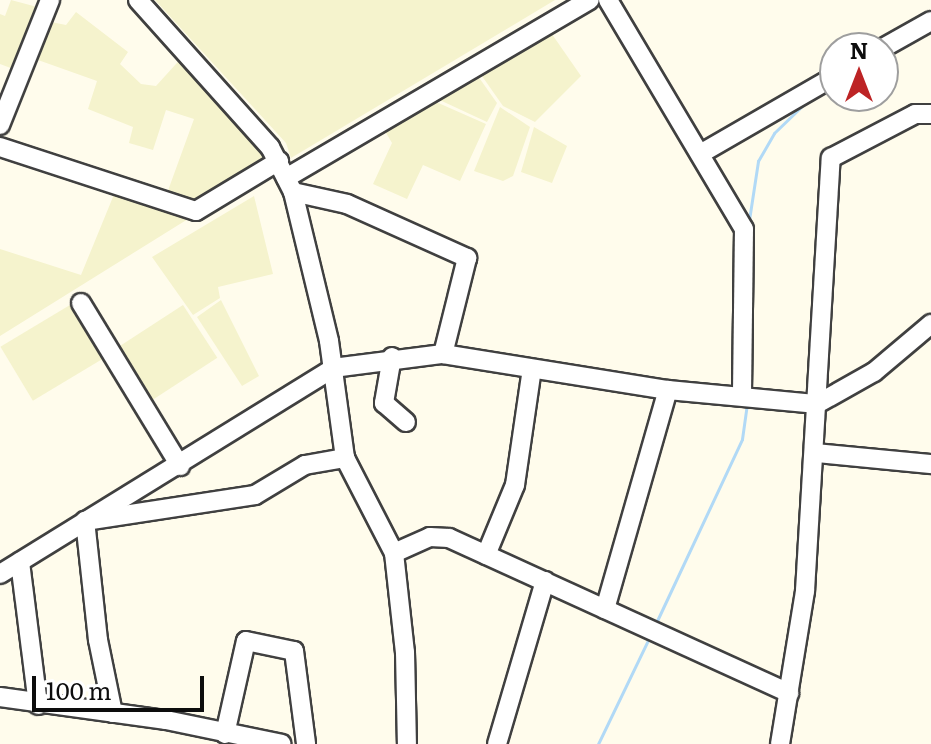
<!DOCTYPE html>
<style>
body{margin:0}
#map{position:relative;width:931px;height:744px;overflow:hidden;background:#fffcec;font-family:Literata,serif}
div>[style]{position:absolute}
.farmland>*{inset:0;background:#f5f3cd;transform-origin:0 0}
.stream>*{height:3px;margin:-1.5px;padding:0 1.5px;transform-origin:1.5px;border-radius:1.5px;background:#b1d9f6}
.roads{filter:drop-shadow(2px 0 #404040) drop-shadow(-2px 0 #404040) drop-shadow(0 2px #404040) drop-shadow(0 -2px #404040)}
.minor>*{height:18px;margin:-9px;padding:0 9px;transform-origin:9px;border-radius:9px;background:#fff}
span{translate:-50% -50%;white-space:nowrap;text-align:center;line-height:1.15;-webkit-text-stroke:8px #fff;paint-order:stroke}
.north{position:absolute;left:819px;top:32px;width:80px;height:80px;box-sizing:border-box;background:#fff;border:2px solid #9e9e9e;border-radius:50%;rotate:0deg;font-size:22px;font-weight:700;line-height:32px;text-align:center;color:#0d0d0d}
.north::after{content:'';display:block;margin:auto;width:28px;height:36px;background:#bd2425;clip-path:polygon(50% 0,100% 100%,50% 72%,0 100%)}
.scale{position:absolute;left:32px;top:676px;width:172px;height:36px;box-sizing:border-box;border:4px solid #0d0d0d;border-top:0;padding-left:10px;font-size:24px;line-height:28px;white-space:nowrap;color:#0d0d0d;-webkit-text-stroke:6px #fff;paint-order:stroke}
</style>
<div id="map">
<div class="farmland">
<div style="clip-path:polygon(11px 0,41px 8px,16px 70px,0 64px,0 14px,5px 16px)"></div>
<div style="clip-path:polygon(155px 0,555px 0,291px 158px,286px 143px)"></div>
<div style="clip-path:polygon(76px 12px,128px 52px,120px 64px,141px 84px,156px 86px,185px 54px,277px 155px,198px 205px,166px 196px,194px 119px,166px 110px,153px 150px,129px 143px,133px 127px,88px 109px,97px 81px,38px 60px,51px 22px,66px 25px)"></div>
<div style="clip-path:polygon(547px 27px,581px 76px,535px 122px,503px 106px,477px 69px)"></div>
<div style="clip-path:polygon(475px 72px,497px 103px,487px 122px,431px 96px)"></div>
<div style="clip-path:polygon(427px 98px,486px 124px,460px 181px,423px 165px,407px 199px,373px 184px,392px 143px,382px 126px)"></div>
<div style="clip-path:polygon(500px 107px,530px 127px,513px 176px,503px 181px,474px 171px)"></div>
<div style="clip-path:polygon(534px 127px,567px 146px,552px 183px,521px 172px)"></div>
<div style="clip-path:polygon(115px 192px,196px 214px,0 336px,0 249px,81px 275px)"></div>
<div style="clip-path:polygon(254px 196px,273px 274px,218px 287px,220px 298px,193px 315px,152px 257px)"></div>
<div style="clip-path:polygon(221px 300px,259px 376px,242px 386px,197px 317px)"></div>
<div style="left:75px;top:302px;width:63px;height:87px;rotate:59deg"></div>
<div style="left:183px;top:305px;width:63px;height:83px;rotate:57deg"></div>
</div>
<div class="stream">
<div style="left:749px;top:220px;width:60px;rotate:-81.3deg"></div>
<div style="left:758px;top:161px;width:32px;rotate:-60deg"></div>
<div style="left:774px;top:133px;width:40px;rotate:-44deg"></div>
<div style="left:655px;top:625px;width:205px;rotate:-64.9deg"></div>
<div style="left:742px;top:439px;width:35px;rotate:-82deg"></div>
<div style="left:598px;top:744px;width:120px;rotate:-64.3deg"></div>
</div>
<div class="roads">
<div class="minor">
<div style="left:138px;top:0;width:198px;rotate:48.1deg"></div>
<div style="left:270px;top:147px;width:51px;rotate:62.9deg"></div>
<div style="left:293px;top:192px;width:153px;rotate:76.4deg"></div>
<div style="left:329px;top:341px;width:118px;rotate:82.2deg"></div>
<div style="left:345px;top:458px;width:107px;rotate:62.7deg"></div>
<div style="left:394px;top:553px;width:100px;rotate:83.7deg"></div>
<div style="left:405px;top:652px;width:92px;rotate:88.8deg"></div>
<div style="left:608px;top:0;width:266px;rotate:59.3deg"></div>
<div style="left:744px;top:229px;width:166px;rotate:90.7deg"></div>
<div style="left:883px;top:48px;width:55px;rotate:-29.4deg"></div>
<div style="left:0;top:125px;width:135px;rotate:-68.2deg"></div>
<div style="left:0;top:147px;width:206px;rotate:18.1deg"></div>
<div style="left:196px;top:211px;width:97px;rotate:-31.1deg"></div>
<div style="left:700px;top:154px;width:156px;rotate:-30deg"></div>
<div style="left:286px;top:178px;width:352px;rotate:-30.4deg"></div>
<div style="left:293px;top:192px;width:55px;rotate:12.5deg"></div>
<div style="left:347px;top:204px;width:132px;rotate:24.2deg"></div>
<div style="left:467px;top:258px;width:99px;rotate:104deg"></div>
<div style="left:81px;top:303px;width:191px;rotate:58.7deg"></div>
<div style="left:392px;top:357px;width:47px;rotate:99.9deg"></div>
<div style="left:384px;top:403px;width:29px;rotate:41deg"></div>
<div style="left:816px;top:453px;width:116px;rotate:5.5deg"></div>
<div style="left:394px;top:553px;width:39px;rotate:-24deg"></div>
<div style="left:430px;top:537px;width:19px;rotate:3deg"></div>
<div style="left:449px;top:538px;width:374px;rotate:24.5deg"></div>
<div style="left:486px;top:555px;width:76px;rotate:-67.5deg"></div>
<div style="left:515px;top:485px;width:117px;rotate:-81.7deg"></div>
<div style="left:20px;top:562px;width:144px;rotate:82.8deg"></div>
<div style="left:0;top:574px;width:392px;rotate:-31.7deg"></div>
<div style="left:333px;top:368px;width:111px;rotate:-7.3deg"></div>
<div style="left:443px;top:354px;width:228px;rotate:9.1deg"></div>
<div style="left:668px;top:390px;width:150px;rotate:5.4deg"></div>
<div style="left:817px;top:404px;width:65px;rotate:-29.3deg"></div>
<div style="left:874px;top:372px;width:75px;rotate:-40.1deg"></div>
<div style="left:605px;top:609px;width:228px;rotate:-74deg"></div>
<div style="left:0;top:697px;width:168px;rotate:7.9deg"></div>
<div style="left:166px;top:720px;width:118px;rotate:11.7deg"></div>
<div style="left:113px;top:713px;width:75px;rotate:-101.6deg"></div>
<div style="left:98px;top:640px;width:120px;rotate:-96.2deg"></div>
<div style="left:85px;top:521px;width:172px;rotate:-8.7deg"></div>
<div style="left:255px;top:495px;width:58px;rotate:-31deg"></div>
<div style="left:305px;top:465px;width:41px;rotate:-9.9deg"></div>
<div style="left:225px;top:734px;width:95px;rotate:-77.3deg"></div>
<div style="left:246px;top:641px;width:49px;rotate:11.8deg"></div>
<div style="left:294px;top:651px;width:94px;rotate:82.6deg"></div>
<div style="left:497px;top:744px;width:170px;rotate:-73.6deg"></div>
<div style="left:780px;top:744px;width:155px;rotate:-80.7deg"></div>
<div style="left:805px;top:591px;width:434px;rotate:-86.6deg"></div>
<div style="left:831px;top:158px;width:95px;rotate:-27.6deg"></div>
<div style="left:915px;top:114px;width:16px"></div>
</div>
</div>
<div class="north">N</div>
<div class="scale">100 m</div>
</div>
